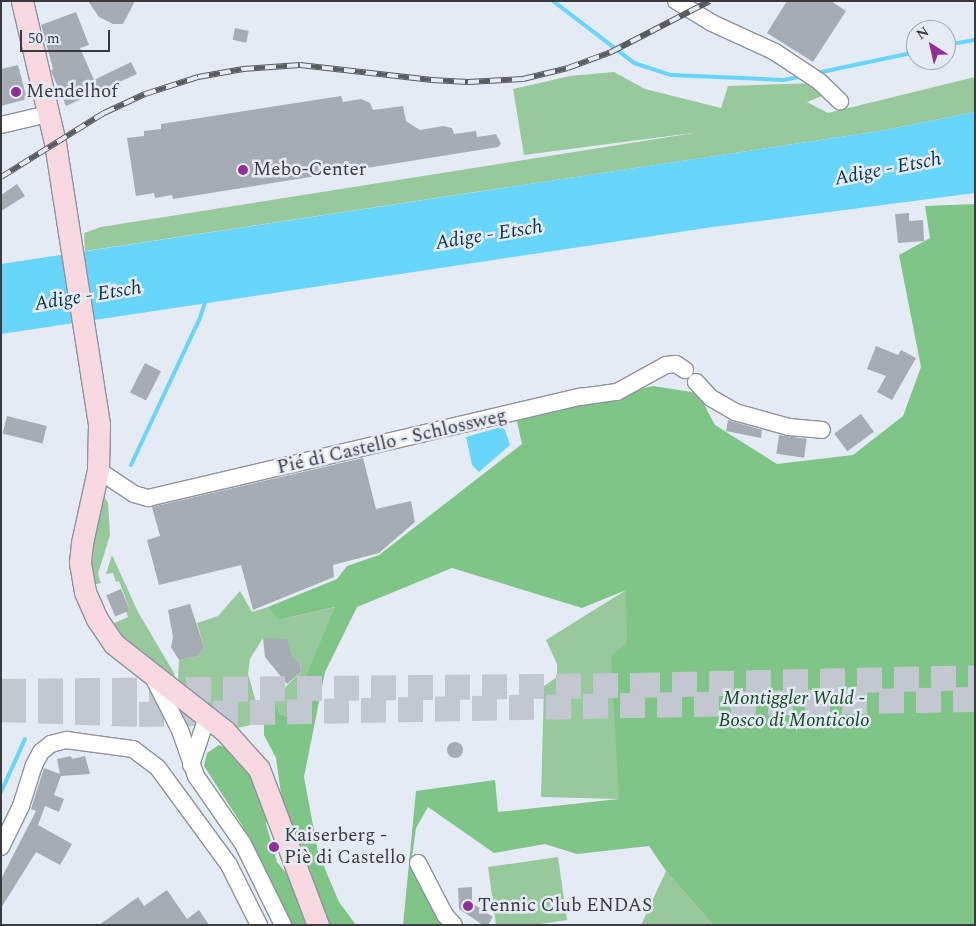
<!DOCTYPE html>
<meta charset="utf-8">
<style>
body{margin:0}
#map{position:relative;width:976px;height:926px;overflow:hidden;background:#e5ebf4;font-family:Spectral,serif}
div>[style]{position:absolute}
.green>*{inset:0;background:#98c99d}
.forest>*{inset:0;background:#7ec587}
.water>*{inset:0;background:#67d6fa}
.stream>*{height:4px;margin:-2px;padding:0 2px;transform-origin:2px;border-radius:2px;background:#67d6fa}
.building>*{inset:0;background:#a6acb4;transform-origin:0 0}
.round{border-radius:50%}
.highway-tunnel>*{height:25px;margin-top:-12.5px;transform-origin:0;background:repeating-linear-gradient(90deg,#c3c8d0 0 25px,transparent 0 37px)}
.roads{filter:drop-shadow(1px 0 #8e939c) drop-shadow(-1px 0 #8e939c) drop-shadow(0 1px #8e939c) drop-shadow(0 -1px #8e939c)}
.minor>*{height:16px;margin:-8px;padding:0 8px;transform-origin:8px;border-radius:8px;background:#fff}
.major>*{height:21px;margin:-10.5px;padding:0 10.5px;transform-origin:10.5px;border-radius:10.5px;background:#f9d9e1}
.rail>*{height:5.5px;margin-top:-2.75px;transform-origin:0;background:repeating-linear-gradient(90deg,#e5ebf4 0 11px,#595c60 0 22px);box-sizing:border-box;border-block:1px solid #595c60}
.dots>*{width:14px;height:14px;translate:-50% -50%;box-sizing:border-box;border:2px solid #e5ebf4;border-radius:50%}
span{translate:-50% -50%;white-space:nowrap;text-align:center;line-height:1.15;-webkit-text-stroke:5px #e5ebf4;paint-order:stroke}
.poi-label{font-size:19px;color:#393b3f}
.left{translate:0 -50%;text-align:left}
.street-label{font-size:19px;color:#393b3f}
.park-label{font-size:19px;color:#14471f;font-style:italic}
.water-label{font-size:20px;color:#023746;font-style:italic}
.frame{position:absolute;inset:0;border:2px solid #393b3f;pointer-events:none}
.north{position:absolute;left:906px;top:20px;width:50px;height:50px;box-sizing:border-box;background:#e5ebf4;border:1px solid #a0a5ac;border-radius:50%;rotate:325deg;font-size:14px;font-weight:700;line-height:20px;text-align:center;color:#393b3f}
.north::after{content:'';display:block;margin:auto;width:18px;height:22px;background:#912f96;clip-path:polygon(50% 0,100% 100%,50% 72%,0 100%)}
.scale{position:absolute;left:20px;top:30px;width:90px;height:22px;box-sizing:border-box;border:2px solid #393b3f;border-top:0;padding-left:6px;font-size:15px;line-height:18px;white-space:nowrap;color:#393b3f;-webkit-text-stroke:4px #e5ebf4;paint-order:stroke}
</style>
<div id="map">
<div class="green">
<div style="clip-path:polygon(614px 72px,645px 89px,721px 108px,728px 86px,816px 83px,822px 96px,807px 102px,828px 113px,975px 77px,975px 112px,880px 131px,85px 251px,84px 233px,101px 227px,700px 132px,524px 155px,513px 89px,570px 76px)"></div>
<div style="clip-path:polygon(101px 492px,108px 503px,110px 535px,98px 574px,101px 583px,93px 585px,89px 551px)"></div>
<div style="clip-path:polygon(112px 555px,138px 612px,174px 673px,176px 683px,127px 642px,112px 624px,128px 617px,126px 611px,130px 610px,119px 581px,116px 582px,113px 573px,106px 574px)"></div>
<div style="clip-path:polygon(626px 590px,635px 685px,619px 799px,541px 797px,544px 686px,557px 677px,557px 664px,546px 640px)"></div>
<div style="clip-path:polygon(240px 591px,252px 612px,268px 607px,278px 620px,336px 607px,289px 717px,280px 714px,273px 699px,301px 672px,300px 663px,263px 638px,250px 659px,248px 674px,256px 702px,256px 724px,237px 728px,178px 680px,179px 660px,199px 656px,204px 647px,197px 623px,218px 616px)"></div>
<div style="clip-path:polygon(558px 857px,567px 920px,534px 925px,496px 925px,488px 867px)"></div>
<div style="clip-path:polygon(666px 871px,713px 925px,641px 925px)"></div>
</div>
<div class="forest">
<div style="clip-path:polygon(975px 204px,975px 925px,713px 925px,666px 871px,649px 846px,577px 854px,545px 844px,494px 853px,428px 807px,416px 828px,411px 865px,454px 925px,403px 925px,416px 791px,495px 780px,498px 812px,619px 799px,611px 656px,627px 643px,626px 590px,582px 608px,452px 568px,357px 607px,325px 672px,304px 777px,318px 852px,339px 902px,356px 925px,322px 925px,285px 822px,276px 758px,264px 735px,264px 698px,273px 699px,280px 714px,289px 717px,335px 607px,278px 620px,268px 607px,337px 579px,347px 566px,379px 555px,522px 444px,516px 417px,653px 386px,698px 393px,715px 425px,777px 464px,853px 455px,903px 416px,921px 367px,899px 255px,930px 238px,925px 206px)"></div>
<div style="clip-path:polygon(219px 745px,235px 752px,256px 776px,269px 813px,266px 824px,277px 862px,291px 879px,310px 925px,288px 925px,242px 825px,204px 766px,207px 753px)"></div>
</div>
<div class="water">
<div style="clip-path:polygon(975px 112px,975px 193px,713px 227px,1px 334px,1px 264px,880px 131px)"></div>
<div style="clip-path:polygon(501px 427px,505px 430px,510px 445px,479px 472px,472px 465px,466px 437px)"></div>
</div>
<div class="stream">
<div style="left:553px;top:1px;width:102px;rotate:37.4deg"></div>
<div style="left:634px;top:63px;width:39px;rotate:18deg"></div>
<div style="left:671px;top:75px;width:113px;rotate:2.5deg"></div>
<div style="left:784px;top:80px;width:19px;rotate:-12deg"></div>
<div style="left:946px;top:45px;width:29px;rotate:-10deg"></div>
<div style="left:817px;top:73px;width:101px;rotate:-12deg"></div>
<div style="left:131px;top:465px;width:162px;rotate:-64.9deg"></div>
<div style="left:200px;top:318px;width:20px;rotate:-72deg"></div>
<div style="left:1px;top:792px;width:58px;rotate:-65.6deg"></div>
</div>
<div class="building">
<div style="clip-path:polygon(88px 1px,135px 1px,123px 24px,113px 24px,99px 17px)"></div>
<div style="clip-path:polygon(787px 1px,831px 1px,846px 11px,813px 62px,767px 33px)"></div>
<div style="clip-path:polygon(76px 12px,89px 45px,80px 48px,94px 80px,131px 62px,137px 74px,66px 106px,51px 71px,53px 69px,41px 25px)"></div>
<div style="left:235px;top:28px;width:14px;height:12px;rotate:12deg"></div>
<div style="clip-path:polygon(18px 65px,27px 99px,1px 106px,1px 69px)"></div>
<div style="clip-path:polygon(341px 96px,343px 102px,361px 99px,370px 103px,373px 110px,403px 106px,406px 121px,420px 130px,443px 126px,452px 128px,454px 134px,476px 131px,477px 137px,496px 134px,501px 144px,498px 147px,173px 199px,172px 195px,155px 198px,154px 193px,136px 196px,127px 138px,144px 136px,144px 131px,161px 129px,161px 124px)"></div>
<div style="clip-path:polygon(17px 184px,25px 196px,1px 211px,1px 195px)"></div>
<div style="clip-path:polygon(909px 213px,909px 221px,923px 220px,924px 241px,898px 243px,895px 214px)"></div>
<div style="clip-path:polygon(876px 346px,898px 355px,901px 350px,916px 358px,892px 400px,877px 392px,886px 376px,867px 369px)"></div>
<div style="left:145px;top:363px;width:18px;height:33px;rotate:27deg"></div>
<div style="left:861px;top:414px;width:22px;height:33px;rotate:54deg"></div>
<div style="left:7px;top:416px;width:41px;height:18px;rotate:14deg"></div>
<div style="clip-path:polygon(728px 420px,762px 430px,761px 438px,726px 431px)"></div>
<div style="left:779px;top:435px;width:28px;height:19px;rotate:8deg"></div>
<div style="clip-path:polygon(363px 458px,376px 509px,411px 501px,415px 522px,379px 553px,333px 565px,334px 577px,253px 610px,241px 565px,159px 585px,147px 540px,160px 536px,152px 507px)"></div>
<div style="left:121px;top:589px;width:23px;height:16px;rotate:67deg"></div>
<div style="clip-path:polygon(190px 604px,204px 647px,199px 656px,179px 660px,171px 647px,173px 637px,168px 610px)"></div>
<div style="clip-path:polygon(263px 638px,287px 639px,292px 657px,300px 663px,301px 672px,287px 684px,265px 657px)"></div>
<div class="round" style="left:447px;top:742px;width:16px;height:16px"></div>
<div style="clip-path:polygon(71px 756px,72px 759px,85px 756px,90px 774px,61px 776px,54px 795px,64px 799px,59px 812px,45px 806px,38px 825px,72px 844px,60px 865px,36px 852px,1px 908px,1px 879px,36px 811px,31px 809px,44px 768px,60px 774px,57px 759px)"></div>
<div style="clip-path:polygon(472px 887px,472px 903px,493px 917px,488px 925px,483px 925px,459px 909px,458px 888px)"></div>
<div style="clip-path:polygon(167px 890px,187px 919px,199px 910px,209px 925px,99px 925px,138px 897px,144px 906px)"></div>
</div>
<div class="highway-tunnel">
<div style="left:1px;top:691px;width:634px;rotate:-0.54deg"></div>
<div style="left:635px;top:685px;width:340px;rotate:-1.3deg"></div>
<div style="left:1px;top:709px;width:138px;rotate:2.1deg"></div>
<div style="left:139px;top:714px;width:836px;rotate:-1.03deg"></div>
</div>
<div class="roads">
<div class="minor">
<div style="left:676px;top:1px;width:42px;rotate:31.4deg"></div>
<div style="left:712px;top:23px;width:69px;rotate:24.7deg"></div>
<div style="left:775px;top:52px;width:54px;rotate:33.7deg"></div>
<div style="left:820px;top:82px;width:28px;rotate:44deg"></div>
<div style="left:1px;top:125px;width:48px;rotate:-13.2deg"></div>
<div style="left:696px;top:382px;width:22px;rotate:47deg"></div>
<div style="left:711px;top:398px;width:28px;rotate:30deg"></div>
<div style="left:735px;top:412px;width:56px;rotate:15.5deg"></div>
<div style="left:789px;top:427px;width:33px;rotate:5deg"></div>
<div style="left:98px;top:470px;width:43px;rotate:33.7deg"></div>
<div style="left:134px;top:494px;width:15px;rotate:16deg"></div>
<div style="left:148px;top:498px;width:444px;rotate:-13.2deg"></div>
<div style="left:580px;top:397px;width:37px;rotate:-8deg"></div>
<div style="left:617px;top:392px;width:56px;rotate:-28.9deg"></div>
<div style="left:666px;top:365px;width:10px;rotate:-6deg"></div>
<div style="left:676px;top:364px;width:11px;rotate:34deg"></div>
<div style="left:153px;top:677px;width:59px;rotate:63deg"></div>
<div style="left:180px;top:730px;width:49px;rotate:70.8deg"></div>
<div style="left:196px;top:776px;width:83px;rotate:55.3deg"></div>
<div style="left:243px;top:844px;width:90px;rotate:63.7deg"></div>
<div style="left:191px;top:765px;width:51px;rotate:-71.6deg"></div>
<div style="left:1px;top:847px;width:46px;rotate:-64deg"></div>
<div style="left:21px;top:806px;width:43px;rotate:-72.4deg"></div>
<div style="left:34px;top:765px;width:15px;rotate:-62deg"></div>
<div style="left:41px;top:752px;width:13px;rotate:-39deg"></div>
<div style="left:51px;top:744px;width:16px;rotate:-15deg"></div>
<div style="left:66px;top:740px;width:68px;rotate:7.7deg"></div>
<div style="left:133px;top:749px;width:31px;rotate:37deg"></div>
<div style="left:158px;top:768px;width:120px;rotate:53.8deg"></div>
<div style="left:229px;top:865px;width:67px;rotate:63.4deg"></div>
<div style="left:418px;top:863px;width:59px;rotate:62.6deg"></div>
<div style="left:445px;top:915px;width:13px;rotate:48deg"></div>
</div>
<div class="major">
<div style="left:22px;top:1px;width:146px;rotate:76.9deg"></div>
<div style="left:55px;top:143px;width:285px;rotate:81.1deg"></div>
<div style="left:99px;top:425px;width:45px;rotate:91.3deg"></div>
<div style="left:98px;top:470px;width:75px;rotate:102.4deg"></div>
<div style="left:82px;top:543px;width:20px;rotate:96deg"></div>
<div style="left:80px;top:563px;width:29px;rotate:80deg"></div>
<div style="left:85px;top:592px;width:30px;rotate:66deg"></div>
<div style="left:97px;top:619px;width:30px;rotate:56deg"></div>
<div style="left:114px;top:644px;width:141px;rotate:38.1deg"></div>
<div style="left:225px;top:731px;width:51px;rotate:48.2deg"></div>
<div style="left:259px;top:769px;width:167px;rotate:69.3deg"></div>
</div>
</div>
<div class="rail">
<div style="left:1px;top:177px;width:121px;rotate:-31.9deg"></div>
<div style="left:104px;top:113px;width:45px;rotate:-24.9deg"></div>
<div style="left:145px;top:94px;width:56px;rotate:-17.8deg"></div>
<div style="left:198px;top:77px;width:46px;rotate:-10.1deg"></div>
<div style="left:243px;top:69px;width:57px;rotate:-4deg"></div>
<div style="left:300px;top:65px;width:133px;rotate:6.5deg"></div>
<div style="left:432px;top:80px;width:36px;rotate:3deg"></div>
<div style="left:468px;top:82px;width:55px;rotate:-3.1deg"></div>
<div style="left:523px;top:79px;width:46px;rotate:-13.7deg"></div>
<div style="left:568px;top:68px;width:46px;rotate:-20.4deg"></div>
<div style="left:611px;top:52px;width:111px;rotate:-27.3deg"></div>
</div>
<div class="dots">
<div style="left:16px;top:92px;background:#912f96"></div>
<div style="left:243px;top:170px;background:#912f96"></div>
<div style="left:274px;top:847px;background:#912f96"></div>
<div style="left:468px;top:906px;background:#912f96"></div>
</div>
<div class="poi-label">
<span class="left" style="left:26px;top:92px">Mendelhof</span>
<span class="left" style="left:253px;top:170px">Mebo-Center</span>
<span class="left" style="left:284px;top:847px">Kaiserberg -<br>Piè di Castello</span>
<span class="left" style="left:478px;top:906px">Tennic Club ENDAS</span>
</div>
<div class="street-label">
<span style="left:392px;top:442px;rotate:-13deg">Pié di Castello - Schlossweg</span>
</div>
<div class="park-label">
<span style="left:794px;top:710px">Montiggler Wald -<br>Bosco di Monticolo</span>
</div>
<div class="water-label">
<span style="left:888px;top:169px;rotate:-11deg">Adige - Etsch</span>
<span style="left:489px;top:235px;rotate:-9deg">Adige - Etsch</span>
<span style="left:88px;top:296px;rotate:-9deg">Adige - Etsch</span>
</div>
<div class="frame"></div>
<div class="north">N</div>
<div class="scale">50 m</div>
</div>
